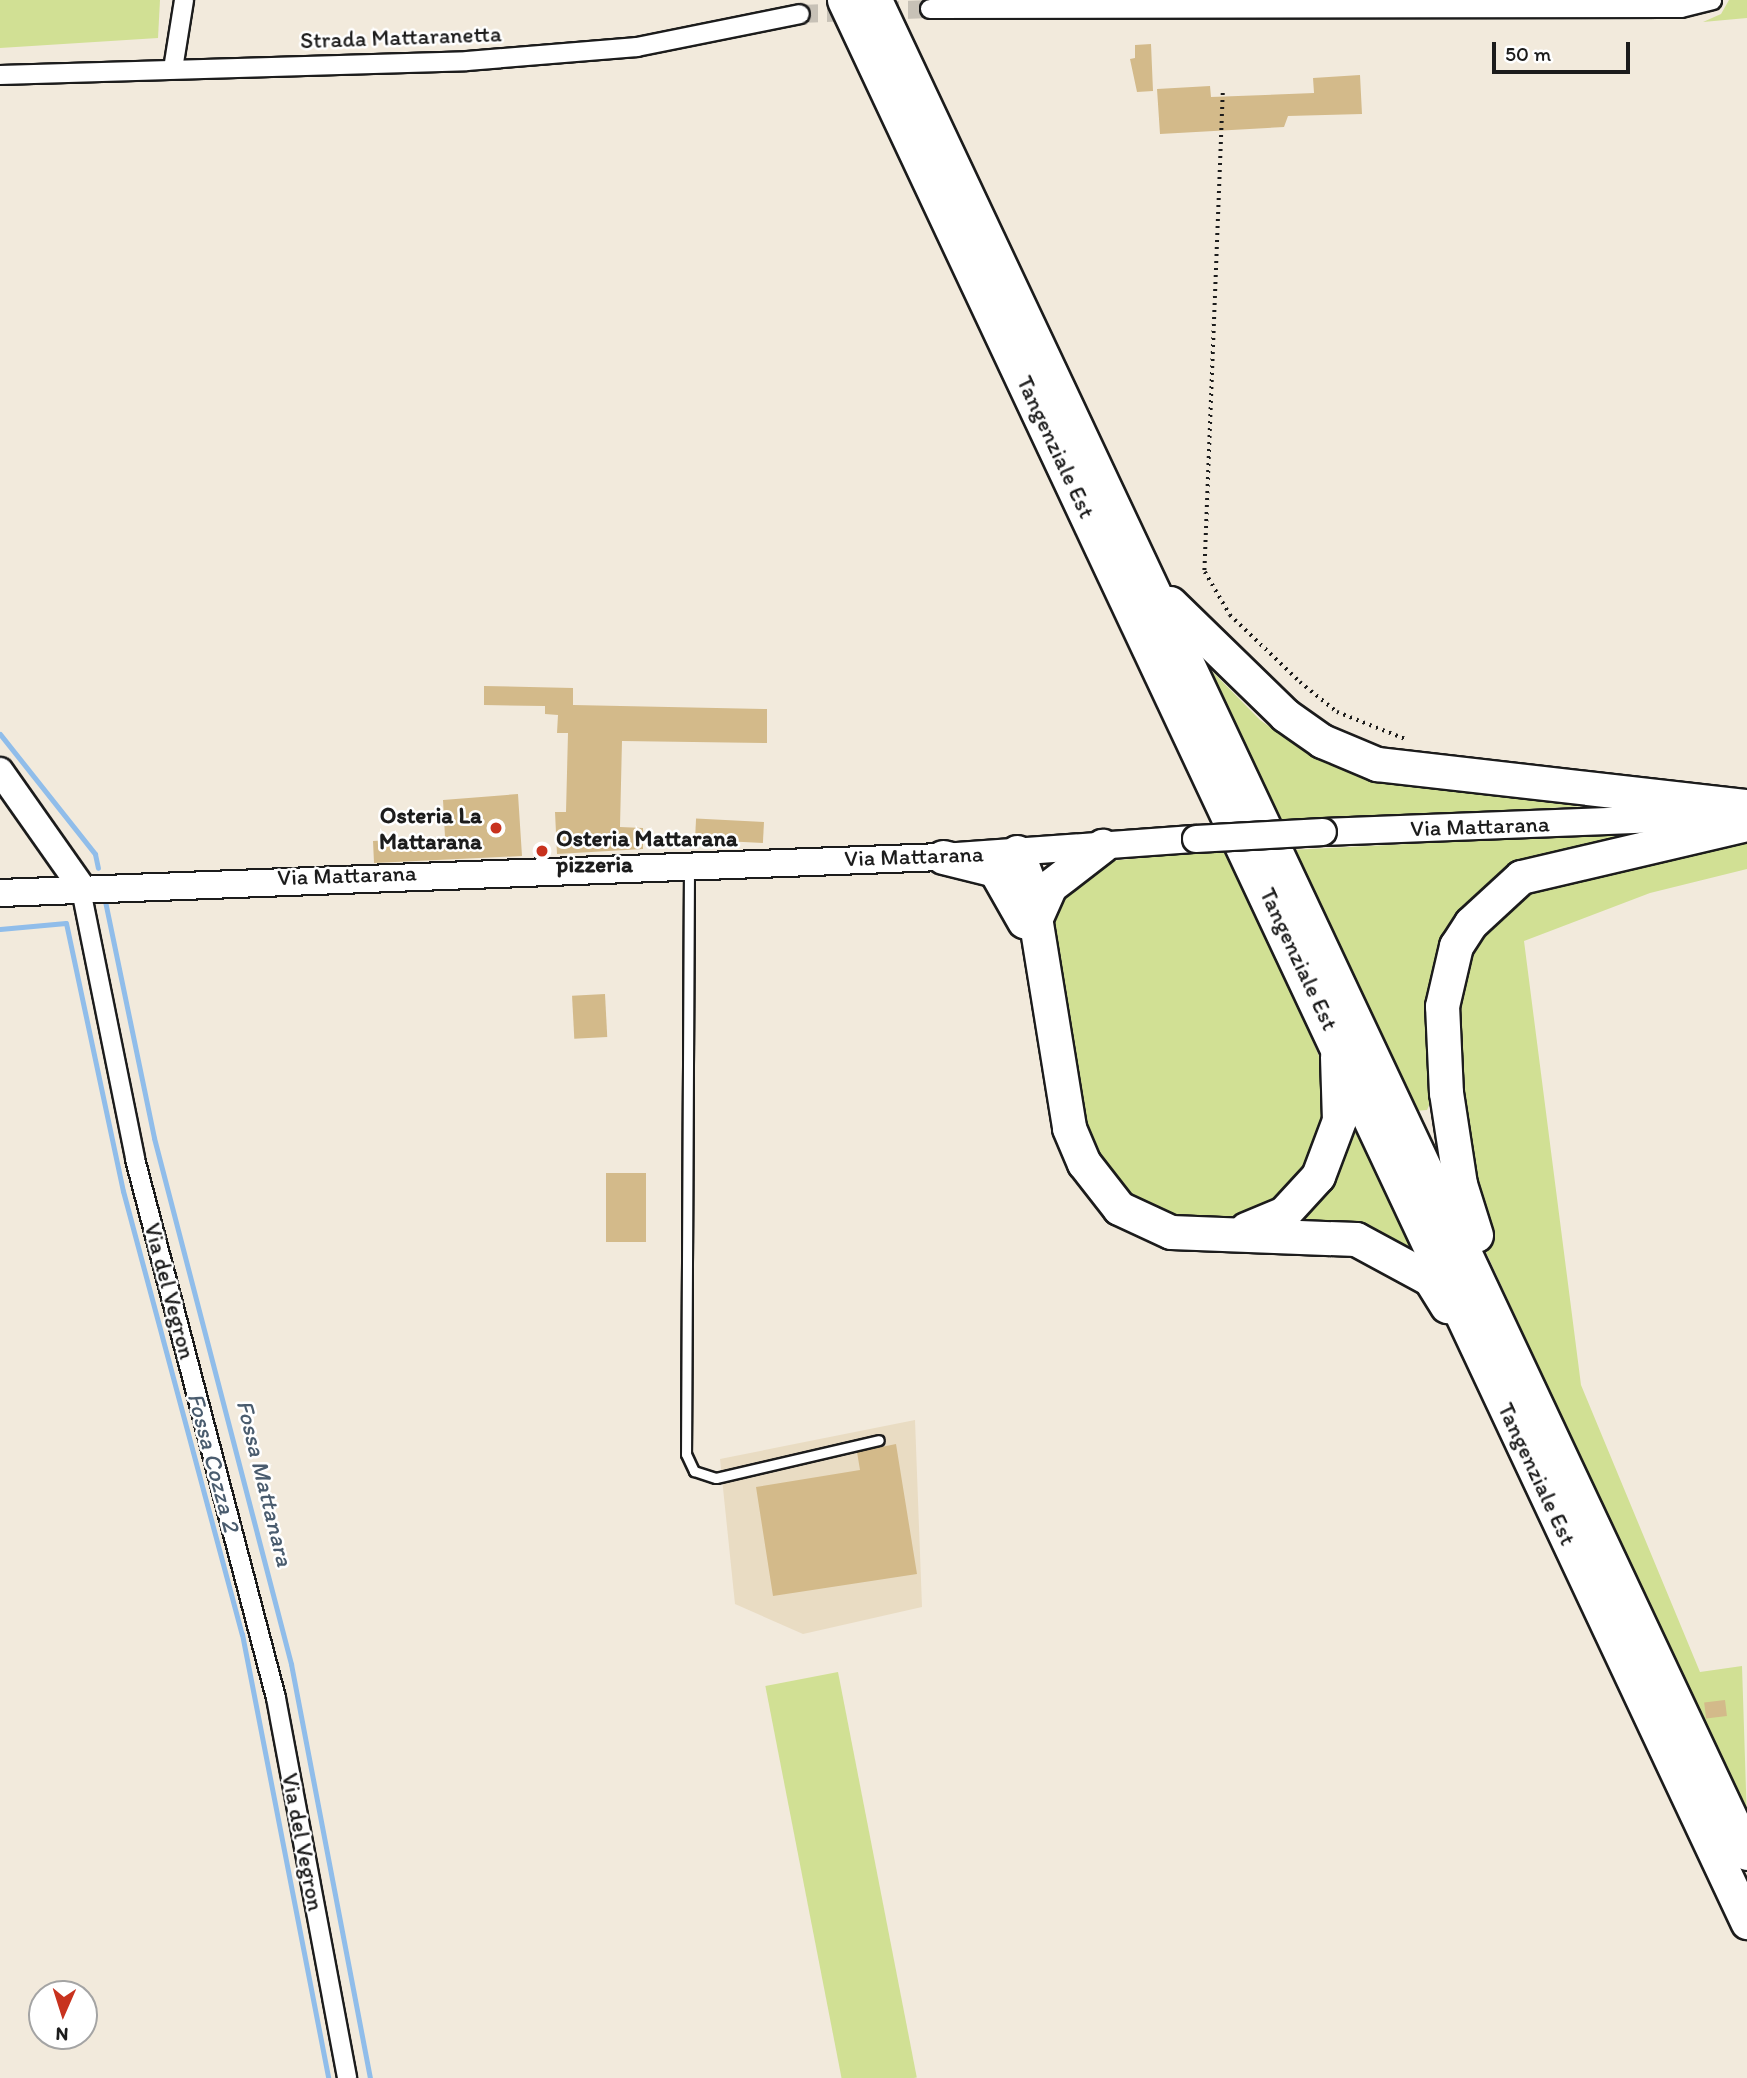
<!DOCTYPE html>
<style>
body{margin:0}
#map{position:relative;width:1747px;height:2078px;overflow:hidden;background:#f2eadc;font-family:Itim,sans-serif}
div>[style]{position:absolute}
.built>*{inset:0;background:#e9dcc3}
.green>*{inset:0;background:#d1e094;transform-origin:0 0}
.stream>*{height:5px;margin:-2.5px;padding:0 2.5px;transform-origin:2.5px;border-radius:2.5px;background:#90bdea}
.building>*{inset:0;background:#d3ba8a;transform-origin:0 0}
.street-tunnel>*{height:18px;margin-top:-9px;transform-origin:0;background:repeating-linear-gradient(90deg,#c7c1b6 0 18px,transparent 0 27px)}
.path>*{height:3.5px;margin-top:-1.75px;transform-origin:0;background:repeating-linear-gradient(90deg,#1c1c1c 0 2px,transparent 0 7px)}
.roads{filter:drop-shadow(2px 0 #1c1c1c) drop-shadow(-2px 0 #1c1c1c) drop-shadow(0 2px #1c1c1c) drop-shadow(0 -2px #1c1c1c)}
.lane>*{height:9px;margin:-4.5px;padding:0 4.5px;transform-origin:4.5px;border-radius:4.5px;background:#fff}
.street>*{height:18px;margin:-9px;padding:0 9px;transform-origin:9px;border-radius:9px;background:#fff}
.secondary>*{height:26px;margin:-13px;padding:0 13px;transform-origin:13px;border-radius:13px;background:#fff}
.highway>*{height:33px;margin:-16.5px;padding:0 16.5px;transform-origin:16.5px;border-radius:16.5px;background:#fff}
.bridges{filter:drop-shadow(2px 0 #1c1c1c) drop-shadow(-2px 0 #1c1c1c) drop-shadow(0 2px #1c1c1c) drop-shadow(0 -2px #1c1c1c)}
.secondary-bridge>*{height:26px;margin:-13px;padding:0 13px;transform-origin:13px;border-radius:13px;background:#fff}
.dots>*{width:19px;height:19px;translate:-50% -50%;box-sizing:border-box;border:4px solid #fff;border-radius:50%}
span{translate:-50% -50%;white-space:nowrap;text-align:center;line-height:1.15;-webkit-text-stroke:5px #fff;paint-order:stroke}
.street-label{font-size:23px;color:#1c1c1c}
.poi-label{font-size:23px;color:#1c1c1c;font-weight:700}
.right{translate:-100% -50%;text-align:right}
.left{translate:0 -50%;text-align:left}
.water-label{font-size:24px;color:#4a5c6e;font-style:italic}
.north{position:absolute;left:28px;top:1980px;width:70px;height:70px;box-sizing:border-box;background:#fff;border:2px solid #a4a4a4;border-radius:50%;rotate:183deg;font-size:19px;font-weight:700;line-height:28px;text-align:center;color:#1c1c1c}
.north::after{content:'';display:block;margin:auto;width:24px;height:32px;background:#c8321e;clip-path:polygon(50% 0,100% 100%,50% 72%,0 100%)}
.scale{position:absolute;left:1492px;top:42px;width:138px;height:32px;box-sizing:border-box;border:4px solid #1c1c1c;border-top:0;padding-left:9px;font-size:21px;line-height:24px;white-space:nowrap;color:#1c1c1c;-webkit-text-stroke:5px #fff;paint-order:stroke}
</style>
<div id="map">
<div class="built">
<div style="clip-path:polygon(915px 1420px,922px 1607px,803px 1634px,735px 1604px,720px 1459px)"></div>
</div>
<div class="green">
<div style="clip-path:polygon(0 0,160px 0,158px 38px,0 48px)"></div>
<div style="clip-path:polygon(1729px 0,1747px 0,1747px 18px,1703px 22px,1721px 14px)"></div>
<div style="clip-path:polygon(1206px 665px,1260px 720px,1298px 747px,1374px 779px,1491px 794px,1650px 803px,1273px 822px)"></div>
<div style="clip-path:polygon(1661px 831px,1471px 910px,1433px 1096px,1427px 1110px,1413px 1111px,1290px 850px)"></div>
<div style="clip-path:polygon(1747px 832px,1747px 869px,1650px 893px,1524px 941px,1581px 1385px,1700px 1672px,1742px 1666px,1747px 1821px,1474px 1226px,1452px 1047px,1462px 971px,1499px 913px,1531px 891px)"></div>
<div style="clip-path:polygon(1231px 849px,1330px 1082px,1314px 1159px,1260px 1214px,1200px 1226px,1132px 1204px,1085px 1142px,1045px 948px,1053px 895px,1100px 862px)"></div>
<div style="clip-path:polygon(1353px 1122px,1413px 1247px,1407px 1251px,1302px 1226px,1295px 1213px)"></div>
<div style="left:838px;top:1672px;width:413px;height:74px;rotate:79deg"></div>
</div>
<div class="stream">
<div style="left:0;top:734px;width:153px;rotate:51.6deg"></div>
<div style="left:95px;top:854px;width:14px;rotate:78deg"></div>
<div style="left:105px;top:901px;width:242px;rotate:78.3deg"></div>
<div style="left:154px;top:1138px;width:544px;rotate:75.4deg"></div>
<div style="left:291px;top:1664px;width:421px;rotate:79.2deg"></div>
<div style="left:0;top:929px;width:66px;rotate:-5.2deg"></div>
<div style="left:66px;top:923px;width:274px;rotate:78deg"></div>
<div style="left:123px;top:1191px;width:459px;rotate:75deg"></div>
<div style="left:242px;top:1634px;width:452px;rotate:79deg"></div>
</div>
<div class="building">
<div style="clip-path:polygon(1151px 44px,1153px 91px,1137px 92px,1130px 59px,1135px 58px,1135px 45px)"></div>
<div style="clip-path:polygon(1360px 75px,1362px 114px,1288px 116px,1284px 127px,1160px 134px,1157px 89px,1210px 86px,1211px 97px,1314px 93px,1313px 78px)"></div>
<div style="clip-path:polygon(484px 686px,573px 688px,573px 705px,767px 709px,767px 743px,622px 741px,620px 827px,643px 828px,643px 849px,557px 854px,555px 812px,566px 812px,568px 733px,557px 733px,558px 715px,545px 714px,545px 706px,484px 705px)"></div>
<div style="clip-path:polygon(518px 794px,522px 856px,374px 863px,373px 841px,445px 837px,443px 800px)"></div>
<div style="left:764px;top:822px;width:21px;height:68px;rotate:93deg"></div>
<div style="left:605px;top:994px;width:43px;height:33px;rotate:87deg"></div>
<div style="left:606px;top:1173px;width:40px;height:69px"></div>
<div style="clip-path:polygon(896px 1444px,917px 1574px,773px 1596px,756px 1487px,860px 1470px,857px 1452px)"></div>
<div style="left:1725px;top:1700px;width:16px;height:21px;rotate:83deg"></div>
</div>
<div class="street-tunnel">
<div style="left:800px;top:14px;width:130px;rotate:-2.2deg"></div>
</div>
<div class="path">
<div style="left:1223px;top:93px;width:479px;rotate:92.2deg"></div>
<div style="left:1205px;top:572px;width:50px;rotate:59.8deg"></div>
<div style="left:1230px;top:615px;width:97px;rotate:43.7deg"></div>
<div style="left:1300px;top:682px;width:48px;rotate:39deg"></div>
<div style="left:1337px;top:712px;width:76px;rotate:21.5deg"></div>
</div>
<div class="roads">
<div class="lane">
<div style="left:689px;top:868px;width:586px;rotate:90.29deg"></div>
<div style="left:686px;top:1454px;width:19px;rotate:65deg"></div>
<div style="left:694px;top:1471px;width:23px;rotate:18deg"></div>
<div style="left:716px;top:1478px;width:167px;rotate:-13.1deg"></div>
</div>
<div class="street">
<div style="left:930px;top:9px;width:751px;rotate:-0.08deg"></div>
<div style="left:1681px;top:8px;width:32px;rotate:-14deg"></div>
<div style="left:173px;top:69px;width:70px;rotate:-80.9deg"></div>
<div style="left:0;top:75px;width:467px;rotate:-1.7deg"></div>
<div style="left:467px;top:61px;width:171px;rotate:-4.7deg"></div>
<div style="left:637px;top:47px;width:166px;rotate:-11.4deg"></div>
<div style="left:80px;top:885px;width:279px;rotate:78.6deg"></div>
<div style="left:135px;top:1159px;width:557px;rotate:75.34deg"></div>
<div style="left:276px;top:1698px;width:387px;rotate:79.4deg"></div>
</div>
<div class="secondary">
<div style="left:0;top:771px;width:139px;rotate:54.9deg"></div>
<div style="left:1323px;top:832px;width:408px;rotate:-2.2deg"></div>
<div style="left:0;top:893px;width:944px;rotate:-2.19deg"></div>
<div style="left:943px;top:857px;width:254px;rotate:-4.1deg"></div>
</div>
<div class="highway">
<div style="left:844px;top:0;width:2124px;rotate:64.83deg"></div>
<div style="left:875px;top:0;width:2048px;rotate:64.8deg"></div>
<div style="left:1170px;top:603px;width:161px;rotate:44.2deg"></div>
<div style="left:1285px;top:715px;width:45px;rotate:35.1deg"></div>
<div style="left:1322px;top:741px;width:60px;rotate:22.7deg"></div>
<div style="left:1377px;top:764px;width:372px;rotate:6.5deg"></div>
<div style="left:1017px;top:852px;width:36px;rotate:69deg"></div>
<div style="left:1030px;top:886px;width:245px;rotate:80.8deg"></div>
<div style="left:1069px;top:1128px;width:38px;rotate:67deg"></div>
<div style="left:1084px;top:1163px;width:57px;rotate:52.1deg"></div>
<div style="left:1119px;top:1208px;width:57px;rotate:24.8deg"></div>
<div style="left:1171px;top:1232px;width:185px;rotate:2.2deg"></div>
<div style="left:1356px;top:1239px;width:84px;rotate:28.4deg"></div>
<div style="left:1430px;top:1279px;width:32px;rotate:58deg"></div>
<div style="left:943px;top:857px;width:54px;rotate:14deg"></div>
<div style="left:995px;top:870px;width:59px;rotate:60.4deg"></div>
<div style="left:1034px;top:922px;width:39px;rotate:-66deg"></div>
<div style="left:1050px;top:886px;width:66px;rotate:-37.6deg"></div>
<div style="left:1246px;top:1229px;width:41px;rotate:-22.8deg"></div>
<div style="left:1284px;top:1213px;width:50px;rotate:-47.4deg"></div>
<div style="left:1318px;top:1176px;width:60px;rotate:-69.4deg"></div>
<div style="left:1339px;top:1120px;width:63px;rotate:-91.8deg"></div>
<div style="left:1476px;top:1235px;width:53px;rotate:-107.4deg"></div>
<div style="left:1460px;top:1184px;width:92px;rotate:-98.7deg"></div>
<div style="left:1446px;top:1093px;width:87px;rotate:-92.6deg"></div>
<div style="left:1442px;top:1006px;width:62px;rotate:-76.9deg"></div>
<div style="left:1456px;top:946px;width:27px;rotate:-57deg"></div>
<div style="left:1471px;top:923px;width:68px;rotate:-42.6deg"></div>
<div style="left:1521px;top:877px;width:232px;rotate:-13.2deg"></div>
</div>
</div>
<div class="bridges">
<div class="secondary-bridge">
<div style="left:1196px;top:839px;width:127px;rotate:-3.2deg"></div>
</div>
</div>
<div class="dots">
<div style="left:496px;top:828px;background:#c8321e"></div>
<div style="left:542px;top:851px;background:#c8321e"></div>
</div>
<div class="street-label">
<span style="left:401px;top:37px;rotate:-2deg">Strada Mattaranetta</span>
<span style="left:1056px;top:447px;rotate:65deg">Tangenziale Est</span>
<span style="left:1480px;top:826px;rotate:-2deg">Via Mattarana</span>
<span style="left:914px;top:856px;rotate:-2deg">Via Mattarana</span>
<span style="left:347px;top:875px;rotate:-2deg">Via Mattarana</span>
<span style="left:1299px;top:959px;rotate:65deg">Tangenziale Est</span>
<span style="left:170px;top:1291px;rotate:75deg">Via del Vegron</span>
<span style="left:1537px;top:1474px;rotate:65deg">Tangenziale Est</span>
<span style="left:303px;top:1842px;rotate:79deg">Via del Vegron</span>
</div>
<div class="poi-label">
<span class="right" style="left:482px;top:828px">Osteria La<br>Mattarana</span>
<span class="left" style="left:556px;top:851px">Osteria Mattarana<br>pizzeria</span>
</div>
<div class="water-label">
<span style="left:214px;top:1462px;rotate:75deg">Fossa Cozza 2</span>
<span style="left:265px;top:1483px;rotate:76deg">Fossa Mattanara</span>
</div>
<div class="north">N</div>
<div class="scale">50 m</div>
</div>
